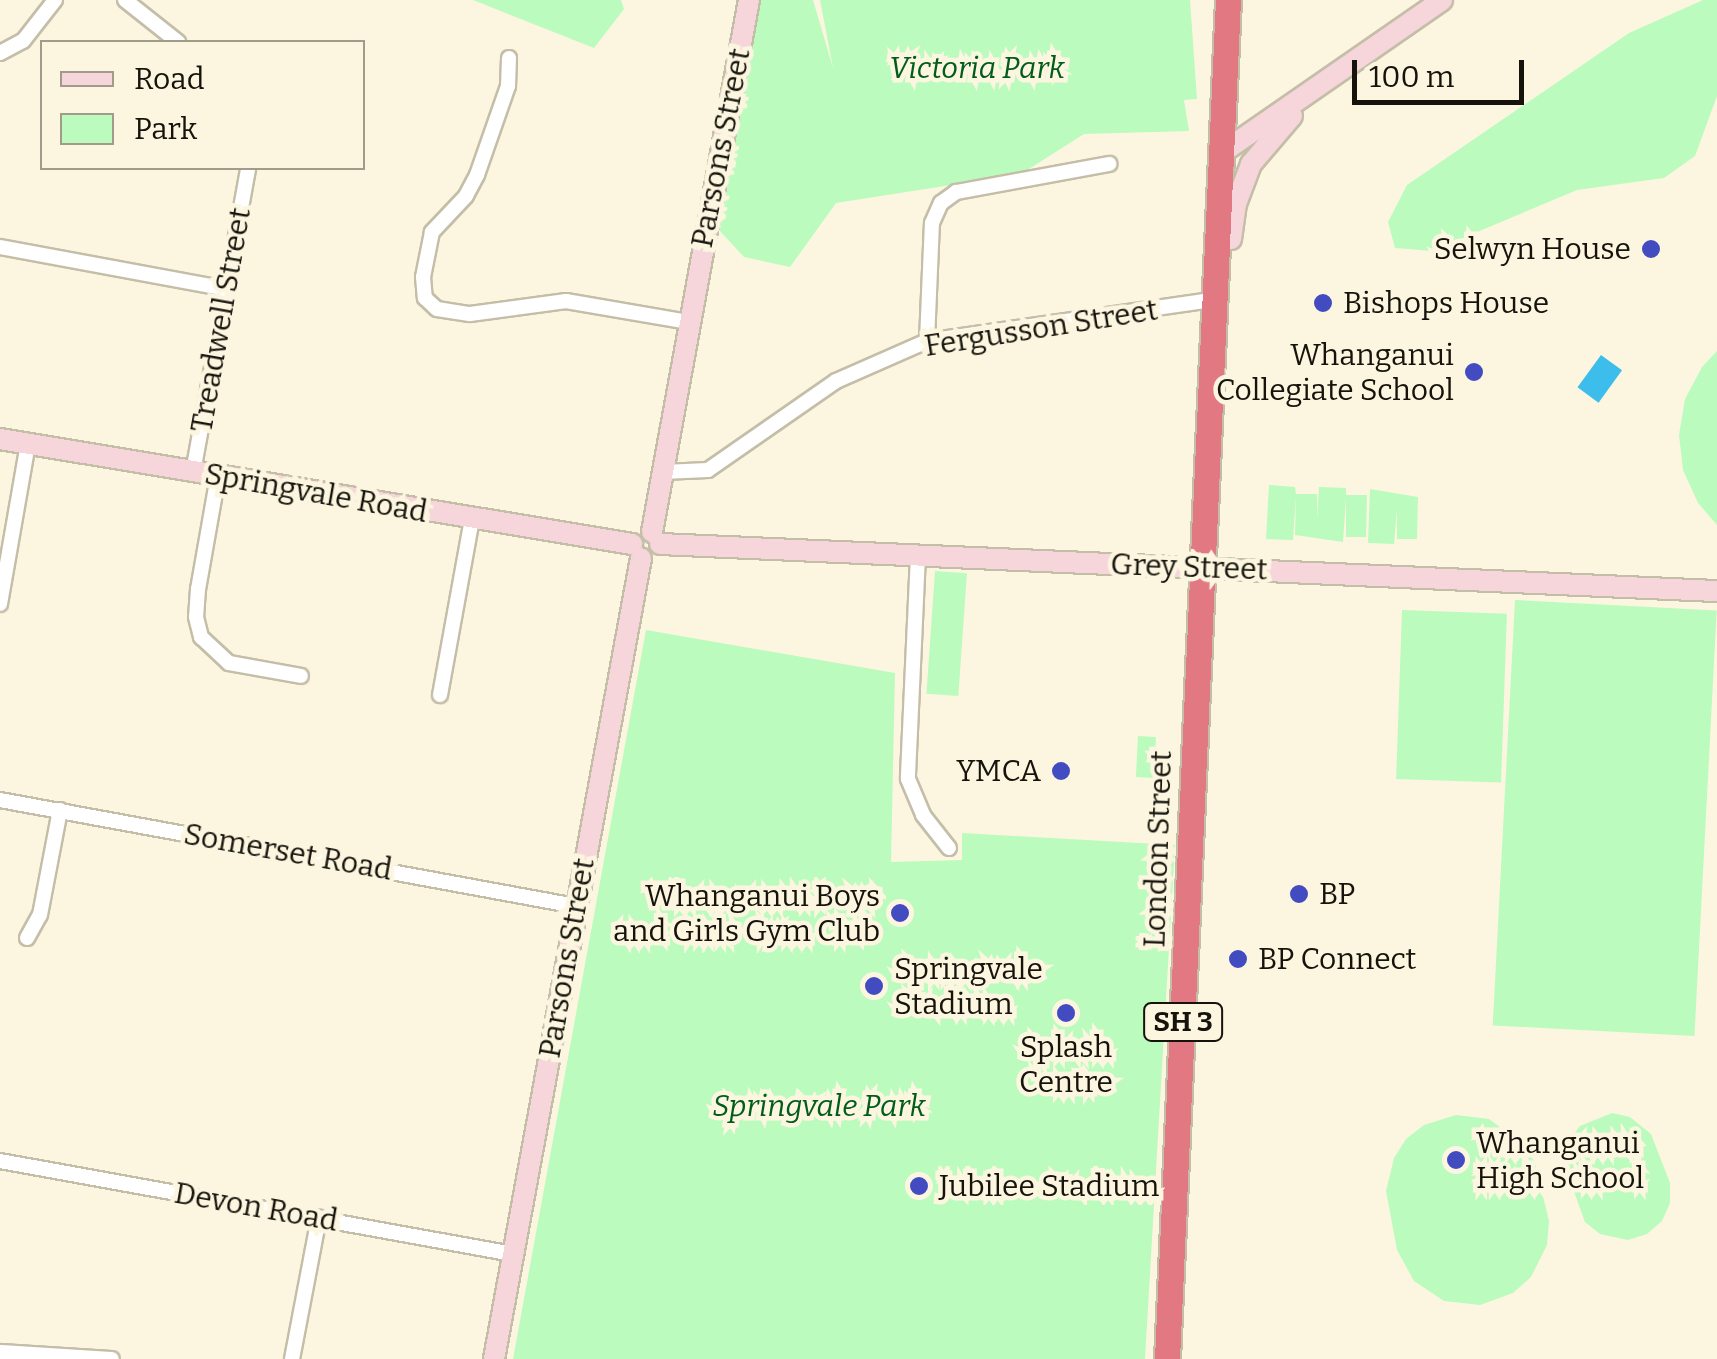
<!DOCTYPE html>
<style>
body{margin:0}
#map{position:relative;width:1717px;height:1359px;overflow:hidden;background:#fcf6e0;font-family:Bitter,serif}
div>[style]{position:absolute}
.green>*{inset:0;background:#bbfbbe;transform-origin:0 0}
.water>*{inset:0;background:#3dbdeb;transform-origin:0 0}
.roads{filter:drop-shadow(2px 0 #c4bea9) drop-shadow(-2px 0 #c4bea9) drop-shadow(0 2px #c4bea9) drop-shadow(0 -2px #c4bea9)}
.street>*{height:14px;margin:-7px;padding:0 7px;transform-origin:7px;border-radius:7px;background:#fff}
.secondary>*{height:20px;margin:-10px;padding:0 10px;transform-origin:10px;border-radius:10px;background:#f6d6da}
.highway>*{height:25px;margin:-12.5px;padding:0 12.5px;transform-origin:12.5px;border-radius:12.5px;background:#e27882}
.dots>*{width:28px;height:28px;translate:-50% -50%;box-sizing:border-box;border:5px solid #fcf6e0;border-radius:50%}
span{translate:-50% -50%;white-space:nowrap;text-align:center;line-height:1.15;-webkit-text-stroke:9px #fcf6e0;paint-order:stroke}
.shield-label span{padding:2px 8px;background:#fcf6e0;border:2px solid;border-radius:8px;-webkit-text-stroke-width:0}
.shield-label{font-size:28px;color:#15130c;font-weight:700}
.park-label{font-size:30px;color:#025d1b;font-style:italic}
.street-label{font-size:30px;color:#15130c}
.poi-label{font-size:30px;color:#15130c}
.right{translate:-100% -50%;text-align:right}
.left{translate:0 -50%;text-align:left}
.legend{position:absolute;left:40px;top:40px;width:325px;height:130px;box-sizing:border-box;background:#fcf6e0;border:2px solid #a09b8b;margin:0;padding:12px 18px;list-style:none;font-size:30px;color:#15130c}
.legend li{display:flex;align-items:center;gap:20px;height:50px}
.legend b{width:50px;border:2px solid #a09b8b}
.scale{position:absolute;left:1352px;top:60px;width:172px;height:45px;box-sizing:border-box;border:5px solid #15130c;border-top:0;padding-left:12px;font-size:30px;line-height:35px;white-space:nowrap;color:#15130c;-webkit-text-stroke:8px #fcf6e0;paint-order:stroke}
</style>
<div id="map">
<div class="green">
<div style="clip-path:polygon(473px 0,621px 0,624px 9px,594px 48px)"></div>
<div style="clip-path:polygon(761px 0,813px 0,833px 68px,820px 0,1190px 0,1197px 99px,1184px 100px,1189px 131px,1084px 134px,1021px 174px,836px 203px,790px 267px,744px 257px,718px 229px)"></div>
<div style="clip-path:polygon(1703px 0,1717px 0,1717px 96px,1695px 156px,1664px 178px,1577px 190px,1432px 251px,1395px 248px,1388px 222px,1407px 185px,1629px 33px)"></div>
<div style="clip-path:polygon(1717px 351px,1717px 525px,1698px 503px,1683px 470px,1679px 435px,1685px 399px,1702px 367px)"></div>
<div style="clip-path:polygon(1269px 485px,1295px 487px,1296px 494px,1317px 494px,1317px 519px,1319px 487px,1346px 488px,1346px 495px,1367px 495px,1366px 537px,1346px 537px,1346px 498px,1343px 542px,1295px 535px,1296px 496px,1293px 540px,1266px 539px)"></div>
<div style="clip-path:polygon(1370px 489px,1418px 497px,1417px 539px,1397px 539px,1397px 509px,1394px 544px,1368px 543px)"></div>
<div style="left:935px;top:571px;width:32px;height:123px;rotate:4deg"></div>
<div style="left:1515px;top:600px;width:202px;height:426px;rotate:3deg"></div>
<div style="left:1402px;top:610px;width:105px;height:169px;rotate:2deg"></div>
<div style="clip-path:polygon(646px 630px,895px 673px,891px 862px,962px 860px,962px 833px,1175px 845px,1145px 1359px,513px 1359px)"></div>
<div style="left:1138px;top:736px;width:18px;height:41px;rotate:3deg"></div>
<div style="clip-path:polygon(1612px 1113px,1630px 1117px,1651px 1134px,1670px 1183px,1670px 1203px,1662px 1221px,1647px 1234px,1628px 1240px,1600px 1234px,1585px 1222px,1564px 1164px,1570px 1139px,1580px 1126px)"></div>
<div style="clip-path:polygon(1456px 1115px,1489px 1119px,1524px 1144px,1535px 1163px,1549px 1221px,1547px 1245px,1531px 1277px,1513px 1293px,1480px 1305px,1444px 1301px,1414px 1281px,1397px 1250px,1386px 1191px,1394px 1158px,1406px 1139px,1424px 1125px)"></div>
</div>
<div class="water">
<div style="left:1601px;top:355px;width:26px;height:40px;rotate:36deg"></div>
</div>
<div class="roads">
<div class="street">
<div style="left:125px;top:0;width:68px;rotate:38.4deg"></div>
<div style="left:0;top:53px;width:26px;rotate:-28deg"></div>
<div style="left:23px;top:41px;width:52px;rotate:-52deg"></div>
<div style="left:509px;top:58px;width:28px;rotate:92deg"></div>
<div style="left:508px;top:86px;width:94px;rotate:109.2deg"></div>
<div style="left:477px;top:175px;width:24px;rotate:118deg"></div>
<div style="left:466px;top:196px;width:50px;rotate:133.4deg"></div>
<div style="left:432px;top:232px;width:46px;rotate:101.3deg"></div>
<div style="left:423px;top:277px;width:21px;rotate:85deg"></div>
<div style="left:425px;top:298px;width:16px;rotate:43deg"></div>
<div style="left:437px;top:309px;width:33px;rotate:9deg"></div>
<div style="left:470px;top:314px;width:97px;rotate:-7.7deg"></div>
<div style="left:566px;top:301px;width:125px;rotate:9.7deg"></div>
<div style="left:0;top:247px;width:230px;rotate:10.5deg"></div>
<div style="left:927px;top:341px;width:118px;rotate:-87.6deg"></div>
<div style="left:932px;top:223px;width:22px;rotate:-66deg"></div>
<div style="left:941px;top:203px;width:19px;rotate:-36deg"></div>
<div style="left:956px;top:192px;width:156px;rotate:-10.4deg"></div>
<div style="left:193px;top:472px;width:309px;rotate:-79.7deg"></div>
<div style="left:663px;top:472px;width:45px;rotate:-2.5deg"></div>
<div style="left:708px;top:470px;width:156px;rotate:-34.8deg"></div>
<div style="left:836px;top:381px;width:99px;rotate:-23.7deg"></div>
<div style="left:927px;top:341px;width:289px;rotate:-8.2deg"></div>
<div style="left:218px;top:476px;width:115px;rotate:100deg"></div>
<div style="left:198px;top:589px;width:28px;rotate:94deg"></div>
<div style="left:196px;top:617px;width:21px;rotate:76deg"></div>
<div style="left:201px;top:637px;width:38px;rotate:43deg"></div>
<div style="left:229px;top:663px;width:73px;rotate:10.2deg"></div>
<div style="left:918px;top:555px;width:224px;rotate:92.6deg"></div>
<div style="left:908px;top:779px;width:39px;rotate:67deg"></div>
<div style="left:923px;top:815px;width:42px;rotate:51.8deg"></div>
<div style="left:0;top:604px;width:162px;rotate:-80.1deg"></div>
<div style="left:440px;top:695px;width:179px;rotate:-79.7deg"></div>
<div style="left:0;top:800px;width:586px;rotate:10.43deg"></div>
<div style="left:27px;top:938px;width:26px;rotate:-61deg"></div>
<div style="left:40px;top:915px;width:107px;rotate:-79.2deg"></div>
<div style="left:0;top:1161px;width:521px;rotate:10.28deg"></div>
<div style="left:0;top:1352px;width:112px;rotate:3.6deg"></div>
<div style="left:292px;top:1359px;width:144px;rotate:-79.2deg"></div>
</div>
<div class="secondary">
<div style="left:1220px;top:154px;width:270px;rotate:-34.7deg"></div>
<div style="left:1231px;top:239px;width:35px;rotate:-82deg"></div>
<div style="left:1236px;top:204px;width:43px;rotate:-69.4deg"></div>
<div style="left:1251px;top:164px;width:63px;rotate:-49.5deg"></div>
<div style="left:0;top:439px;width:641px;rotate:9.43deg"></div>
<div style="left:652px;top:532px;width:541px;rotate:-79.67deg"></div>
<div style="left:660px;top:544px;width:1058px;rotate:2.55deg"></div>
<div style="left:494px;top:1359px;width:814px;rotate:-79.6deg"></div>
</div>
<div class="highway">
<div style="left:1167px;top:1359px;width:1360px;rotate:-87.43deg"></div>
</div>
</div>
<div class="dots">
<div style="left:1651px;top:249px;background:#424bc0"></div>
<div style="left:1323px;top:303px;background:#424bc0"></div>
<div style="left:1474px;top:372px;background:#424bc0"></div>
<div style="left:1061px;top:771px;background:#424bc0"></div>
<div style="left:1299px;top:894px;background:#424bc0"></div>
<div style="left:900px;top:913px;background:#424bc0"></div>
<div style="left:1238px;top:959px;background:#424bc0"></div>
<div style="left:874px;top:986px;background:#424bc0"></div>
<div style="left:1066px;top:1013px;background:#424bc0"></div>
<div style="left:1456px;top:1160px;background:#424bc0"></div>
<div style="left:919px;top:1186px;background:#424bc0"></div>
</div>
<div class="shield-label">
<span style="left:1183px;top:1022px">SH 3</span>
</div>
<div class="park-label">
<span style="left:977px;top:68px">Victoria Park</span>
<span style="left:819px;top:1106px">Springvale Park</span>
</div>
<div class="street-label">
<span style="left:721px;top:148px;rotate:-79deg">Parsons Street</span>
<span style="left:221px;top:320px;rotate:-80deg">Treadwell Street</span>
<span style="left:1041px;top:328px;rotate:-9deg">Fergusson Street</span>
<span style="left:316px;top:493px;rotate:10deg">Springvale Road</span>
<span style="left:1189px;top:567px;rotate:2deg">Grey Street</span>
<span style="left:1158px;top:849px;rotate:-88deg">London Street</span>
<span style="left:288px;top:852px;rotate:10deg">Somerset Road</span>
<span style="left:567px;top:958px;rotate:-80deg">Parsons Street</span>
<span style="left:256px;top:1207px;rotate:10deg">Devon Road</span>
</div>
<div class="poi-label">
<span class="right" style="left:1631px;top:249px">Selwyn House</span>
<span class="left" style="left:1343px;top:303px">Bishops House</span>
<span class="right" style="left:1454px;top:372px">Whanganui<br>Collegiate School</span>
<span class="right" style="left:1041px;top:771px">YMCA</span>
<span class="left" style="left:1319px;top:894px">BP</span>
<span class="right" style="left:880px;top:913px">Whanganui Boys<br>and Girls Gym Club</span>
<span class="left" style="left:1258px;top:959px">BP Connect</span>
<span class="left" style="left:894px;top:986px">Springvale<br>Stadium</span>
<span style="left:1066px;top:1064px">Splash<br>Centre</span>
<span class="left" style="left:1476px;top:1160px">Whanganui<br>High School</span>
<span class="left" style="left:939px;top:1186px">Jubilee Stadium</span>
</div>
<ul class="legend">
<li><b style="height:12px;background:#f6d6da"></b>Road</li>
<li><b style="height:28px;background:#bbfbbe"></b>Park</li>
</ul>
<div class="scale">100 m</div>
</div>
